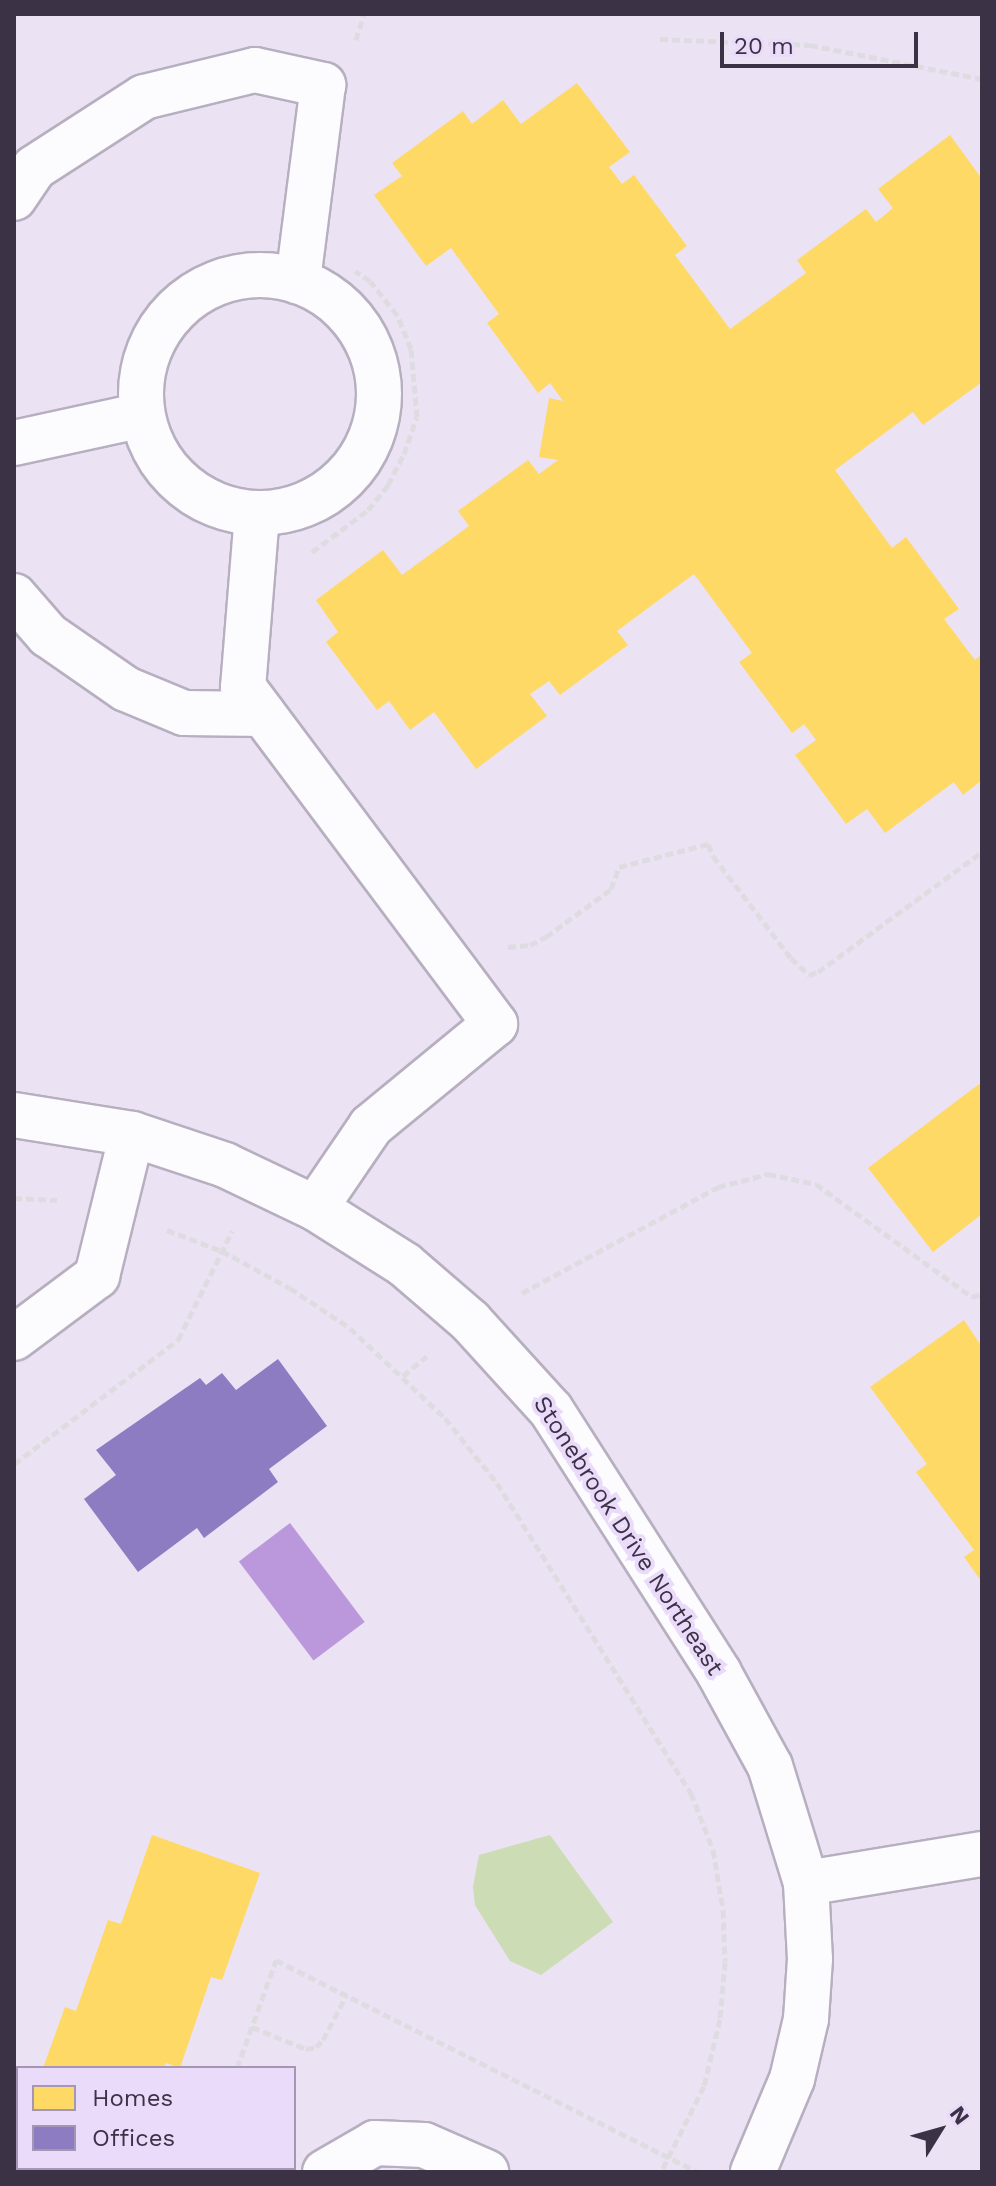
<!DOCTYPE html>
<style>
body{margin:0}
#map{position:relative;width:996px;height:2186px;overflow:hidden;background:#ebe2f4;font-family:"Work Sans",sans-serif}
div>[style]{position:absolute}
.green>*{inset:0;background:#ccdcb4}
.water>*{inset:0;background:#bb98db;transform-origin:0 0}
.homes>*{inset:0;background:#ffd966;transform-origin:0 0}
.offices>*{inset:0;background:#8e7cc3}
.path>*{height:5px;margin-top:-2.5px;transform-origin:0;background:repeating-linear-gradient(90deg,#dfdce1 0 8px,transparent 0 12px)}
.roads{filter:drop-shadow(2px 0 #b7afc0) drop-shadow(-2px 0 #b7afc0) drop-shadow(0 2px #b7afc0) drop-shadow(0 -2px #b7afc0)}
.minor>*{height:44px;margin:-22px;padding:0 22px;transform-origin:22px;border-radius:22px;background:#fcfbfd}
.minor>.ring{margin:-22px;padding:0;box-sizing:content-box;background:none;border:44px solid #fcfbfd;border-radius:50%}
span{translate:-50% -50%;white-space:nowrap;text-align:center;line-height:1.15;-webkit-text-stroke:8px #ebdbfb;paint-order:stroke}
.street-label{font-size:24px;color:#3c3246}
.frame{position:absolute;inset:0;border:16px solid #3c3246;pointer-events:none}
.legend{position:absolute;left:16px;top:2066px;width:280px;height:104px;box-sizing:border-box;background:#ebdbfb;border:2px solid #a597b3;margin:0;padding:10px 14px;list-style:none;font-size:24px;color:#3c3246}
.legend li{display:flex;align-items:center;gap:16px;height:40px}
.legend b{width:40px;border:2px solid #a597b3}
.north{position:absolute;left:900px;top:2090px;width:80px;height:80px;-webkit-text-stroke:6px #ebdbfb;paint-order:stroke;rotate:53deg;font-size:22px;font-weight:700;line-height:32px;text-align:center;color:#3c3246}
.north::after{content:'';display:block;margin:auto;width:28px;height:36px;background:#3c3246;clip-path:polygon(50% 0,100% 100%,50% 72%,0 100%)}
.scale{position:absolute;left:720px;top:32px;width:198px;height:36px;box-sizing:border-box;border:4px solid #3c3246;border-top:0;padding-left:10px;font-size:24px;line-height:28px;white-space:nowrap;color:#3c3246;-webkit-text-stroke:6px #ebdbfb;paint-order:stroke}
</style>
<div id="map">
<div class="green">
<div style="clip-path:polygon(550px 1835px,613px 1922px,541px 1975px,510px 1961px,475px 1905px,473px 1887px,479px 1855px)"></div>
</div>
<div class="water">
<div style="left:290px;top:1523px;width:124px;height:64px;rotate:53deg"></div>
</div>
<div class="homes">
<div style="clip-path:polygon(577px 83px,630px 152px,609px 167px,622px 184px,634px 175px,687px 246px,675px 255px,730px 329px,806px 273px,797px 260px,866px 209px,876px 222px,893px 208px,878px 189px,950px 135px,982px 179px,982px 382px,923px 425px,913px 412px,835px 470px,892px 548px,906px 537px,959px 609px,944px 619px,975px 660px,982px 654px,982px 780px,963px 795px,954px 782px,885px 833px,867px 809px,846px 824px,795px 755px,816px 740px,804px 724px,792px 733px,739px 662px,752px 653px,694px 574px,617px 631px,628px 645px,560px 695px,549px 681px,530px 694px,547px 716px,476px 769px,434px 712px,410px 730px,389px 701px,377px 710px,326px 642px,338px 632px,316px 600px,383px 550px,402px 575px,469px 526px,458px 511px,528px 460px,539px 474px,558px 460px,539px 457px,549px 398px,563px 401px,550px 383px,538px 393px,487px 323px,499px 314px,451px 248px,426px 266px,374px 195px,402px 176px,392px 163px,463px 111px,472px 124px,503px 100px,521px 124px)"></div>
<div style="clip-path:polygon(979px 1084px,982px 1088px,982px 1214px,933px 1252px,868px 1168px)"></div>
<div style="clip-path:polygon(964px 1320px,982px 1347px,982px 1582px,964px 1557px,974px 1550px,916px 1472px,927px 1464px,870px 1387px)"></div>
<div style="clip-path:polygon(152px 1835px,260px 1873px,222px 1980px,211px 1977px,180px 2068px,166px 2063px,164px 2068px,43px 2068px,65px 2007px,76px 2011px,108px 1920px,121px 1924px)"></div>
<div style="left:21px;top:2168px;width:123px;height:4px"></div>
</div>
<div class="offices">
<div style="clip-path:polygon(278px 1359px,327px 1426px,269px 1469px,278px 1482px,204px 1538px,197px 1528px,138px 1572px,84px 1499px,116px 1475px,96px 1450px,200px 1378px,206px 1385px,222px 1373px,236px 1390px)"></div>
</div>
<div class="path">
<div style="left:660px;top:39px;width:150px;rotate:2.3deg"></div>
<div style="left:810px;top:45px;width:175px;rotate:11.2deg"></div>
<div style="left:356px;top:40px;width:27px;rotate:-73deg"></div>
<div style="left:312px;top:552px;width:70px;rotate:-36.9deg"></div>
<div style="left:368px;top:510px;width:32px;rotate:-51deg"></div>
<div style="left:388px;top:485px;width:35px;rotate:-63deg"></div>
<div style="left:404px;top:454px;width:39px;rotate:-71deg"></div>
<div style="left:417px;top:417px;width:68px;rotate:-95deg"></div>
<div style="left:411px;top:349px;width:37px;rotate:-112deg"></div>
<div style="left:397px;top:315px;width:43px;rotate:-128.5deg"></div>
<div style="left:370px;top:281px;width:18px;rotate:-146deg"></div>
<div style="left:508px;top:947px;width:22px;rotate:-5deg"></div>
<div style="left:530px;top:945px;width:18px;rotate:-27deg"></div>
<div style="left:546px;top:937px;width:81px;rotate:-36.4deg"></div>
<div style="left:611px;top:889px;width:23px;rotate:-70deg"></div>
<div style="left:619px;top:867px;width:92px;rotate:-14.5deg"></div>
<div style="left:708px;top:844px;width:13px;rotate:67deg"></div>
<div style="left:713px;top:856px;width:128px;rotate:52.6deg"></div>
<div style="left:791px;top:958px;width:25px;rotate:43deg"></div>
<div style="left:809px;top:975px;width:9px;rotate:-18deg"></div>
<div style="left:818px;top:972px;width:203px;rotate:-36.2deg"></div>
<div style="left:14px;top:1198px;width:43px;rotate:2.7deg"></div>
<div style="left:167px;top:1230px;width:59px;rotate:20.9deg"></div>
<div style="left:222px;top:1251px;width:77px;rotate:28.6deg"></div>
<div style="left:290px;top:1288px;width:72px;rotate:33.7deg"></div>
<div style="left:350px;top:1328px;width:131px;rotate:43.5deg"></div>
<div style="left:445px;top:1418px;width:83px;rotate:51.3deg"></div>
<div style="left:497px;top:1483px;width:366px;rotate:58deg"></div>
<div style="left:691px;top:1793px;width:61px;rotate:68.9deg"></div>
<div style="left:713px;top:1850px;width:61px;rotate:80.5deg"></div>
<div style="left:723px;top:1910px;width:52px;rotate:87.8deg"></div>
<div style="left:725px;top:1962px;width:57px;rotate:95deg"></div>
<div style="left:720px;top:2019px;width:69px;rotate:103.4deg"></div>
<div style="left:704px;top:2086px;width:96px;rotate:116.6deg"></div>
<div style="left:522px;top:1293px;width:223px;rotate:-28.4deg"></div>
<div style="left:718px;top:1187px;width:52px;rotate:-14.6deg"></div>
<div style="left:768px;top:1174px;width:49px;rotate:11.8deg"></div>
<div style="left:816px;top:1184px;width:193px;rotate:35.9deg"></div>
<div style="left:972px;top:1297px;width:10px;rotate:-17deg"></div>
<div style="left:403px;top:1376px;width:31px;rotate:-40deg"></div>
<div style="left:14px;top:1464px;width:206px;rotate:-37.1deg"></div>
<div style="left:178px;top:1340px;width:122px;rotate:-63.6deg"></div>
<div style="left:252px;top:2027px;width:58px;rotate:22.2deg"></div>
<div style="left:306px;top:2049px;width:10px;rotate:-11deg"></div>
<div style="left:316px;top:2047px;width:10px;rotate:-45deg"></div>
<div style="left:323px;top:2040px;width:50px;rotate:-62.4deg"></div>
<div style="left:237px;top:2068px;width:115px;rotate:-70.1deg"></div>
<div style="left:276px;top:1960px;width:472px;rotate:26.7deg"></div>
<div style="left:199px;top:2172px;width:4px;rotate:-63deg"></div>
</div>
<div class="roads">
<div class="minor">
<div style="left:14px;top:198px;width:36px;rotate:-56deg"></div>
<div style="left:34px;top:168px;width:131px;rotate:-32.8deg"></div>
<div style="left:144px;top:97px;width:114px;rotate:-13.7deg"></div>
<div style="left:255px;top:70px;width:70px;rotate:12.4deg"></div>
<div style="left:323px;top:85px;width:198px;rotate:97.3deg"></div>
<div class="ring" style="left:141px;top:275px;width:194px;height:194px"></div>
<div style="left:14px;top:443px;width:131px;rotate:-12.3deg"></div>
<div style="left:257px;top:514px;width:174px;rotate:94.6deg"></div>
<div style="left:243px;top:687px;width:421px;rotate:53.2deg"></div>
<div style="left:495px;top:1024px;width:161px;rotate:140.6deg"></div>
<div style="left:371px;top:1126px;width:99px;rotate:124.3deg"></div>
<div style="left:14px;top:596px;width:52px;rotate:48.9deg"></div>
<div style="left:48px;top:635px;width:95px;rotate:34.7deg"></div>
<div style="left:126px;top:689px;width:63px;rotate:22.5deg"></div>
<div style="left:184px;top:713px;width:79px;rotate:0.7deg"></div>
<div style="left:14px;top:1115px;width:120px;rotate:9.1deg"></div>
<div style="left:132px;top:1134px;width:98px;rotate:18.4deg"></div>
<div style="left:225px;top:1165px;width:100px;rotate:25.5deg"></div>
<div style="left:315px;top:1208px;width:107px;rotate:32.3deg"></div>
<div style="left:405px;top:1265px;width:86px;rotate:40.7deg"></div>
<div style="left:470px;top:1321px;width:120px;rotate:47.7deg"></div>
<div style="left:551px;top:1410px;width:312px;rotate:57.4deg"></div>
<div style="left:719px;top:1673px;width:106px;rotate:61.3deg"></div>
<div style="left:770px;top:1766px;width:122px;rotate:72.9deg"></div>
<div style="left:806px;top:1883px;width:76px;rotate:87deg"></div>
<div style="left:810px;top:1959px;width:60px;rotate:93.8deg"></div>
<div style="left:806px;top:2019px;width:62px;rotate:103.1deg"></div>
<div style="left:792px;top:2079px;width:101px;rotate:112.8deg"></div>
<div style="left:14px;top:1338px;width:104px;rotate:-36.8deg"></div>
<div style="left:97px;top:1276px;width:146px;rotate:-76.2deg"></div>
<div style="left:806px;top:1883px;width:178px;rotate:-9.4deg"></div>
<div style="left:325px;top:2172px;width:58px;rotate:-30.1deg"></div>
<div style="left:375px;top:2143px;width:49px;rotate:2.3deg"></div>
<div style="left:424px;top:2145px;width:68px;rotate:23.5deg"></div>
</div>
</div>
<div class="street-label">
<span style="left:628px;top:1536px;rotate:57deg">Stonebrook Drive Northeast</span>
</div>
<div class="frame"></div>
<ul class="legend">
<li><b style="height:22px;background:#ffd966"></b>Homes</li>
<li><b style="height:22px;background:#8e7cc3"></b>Offices</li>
</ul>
<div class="north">N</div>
<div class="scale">20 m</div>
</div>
